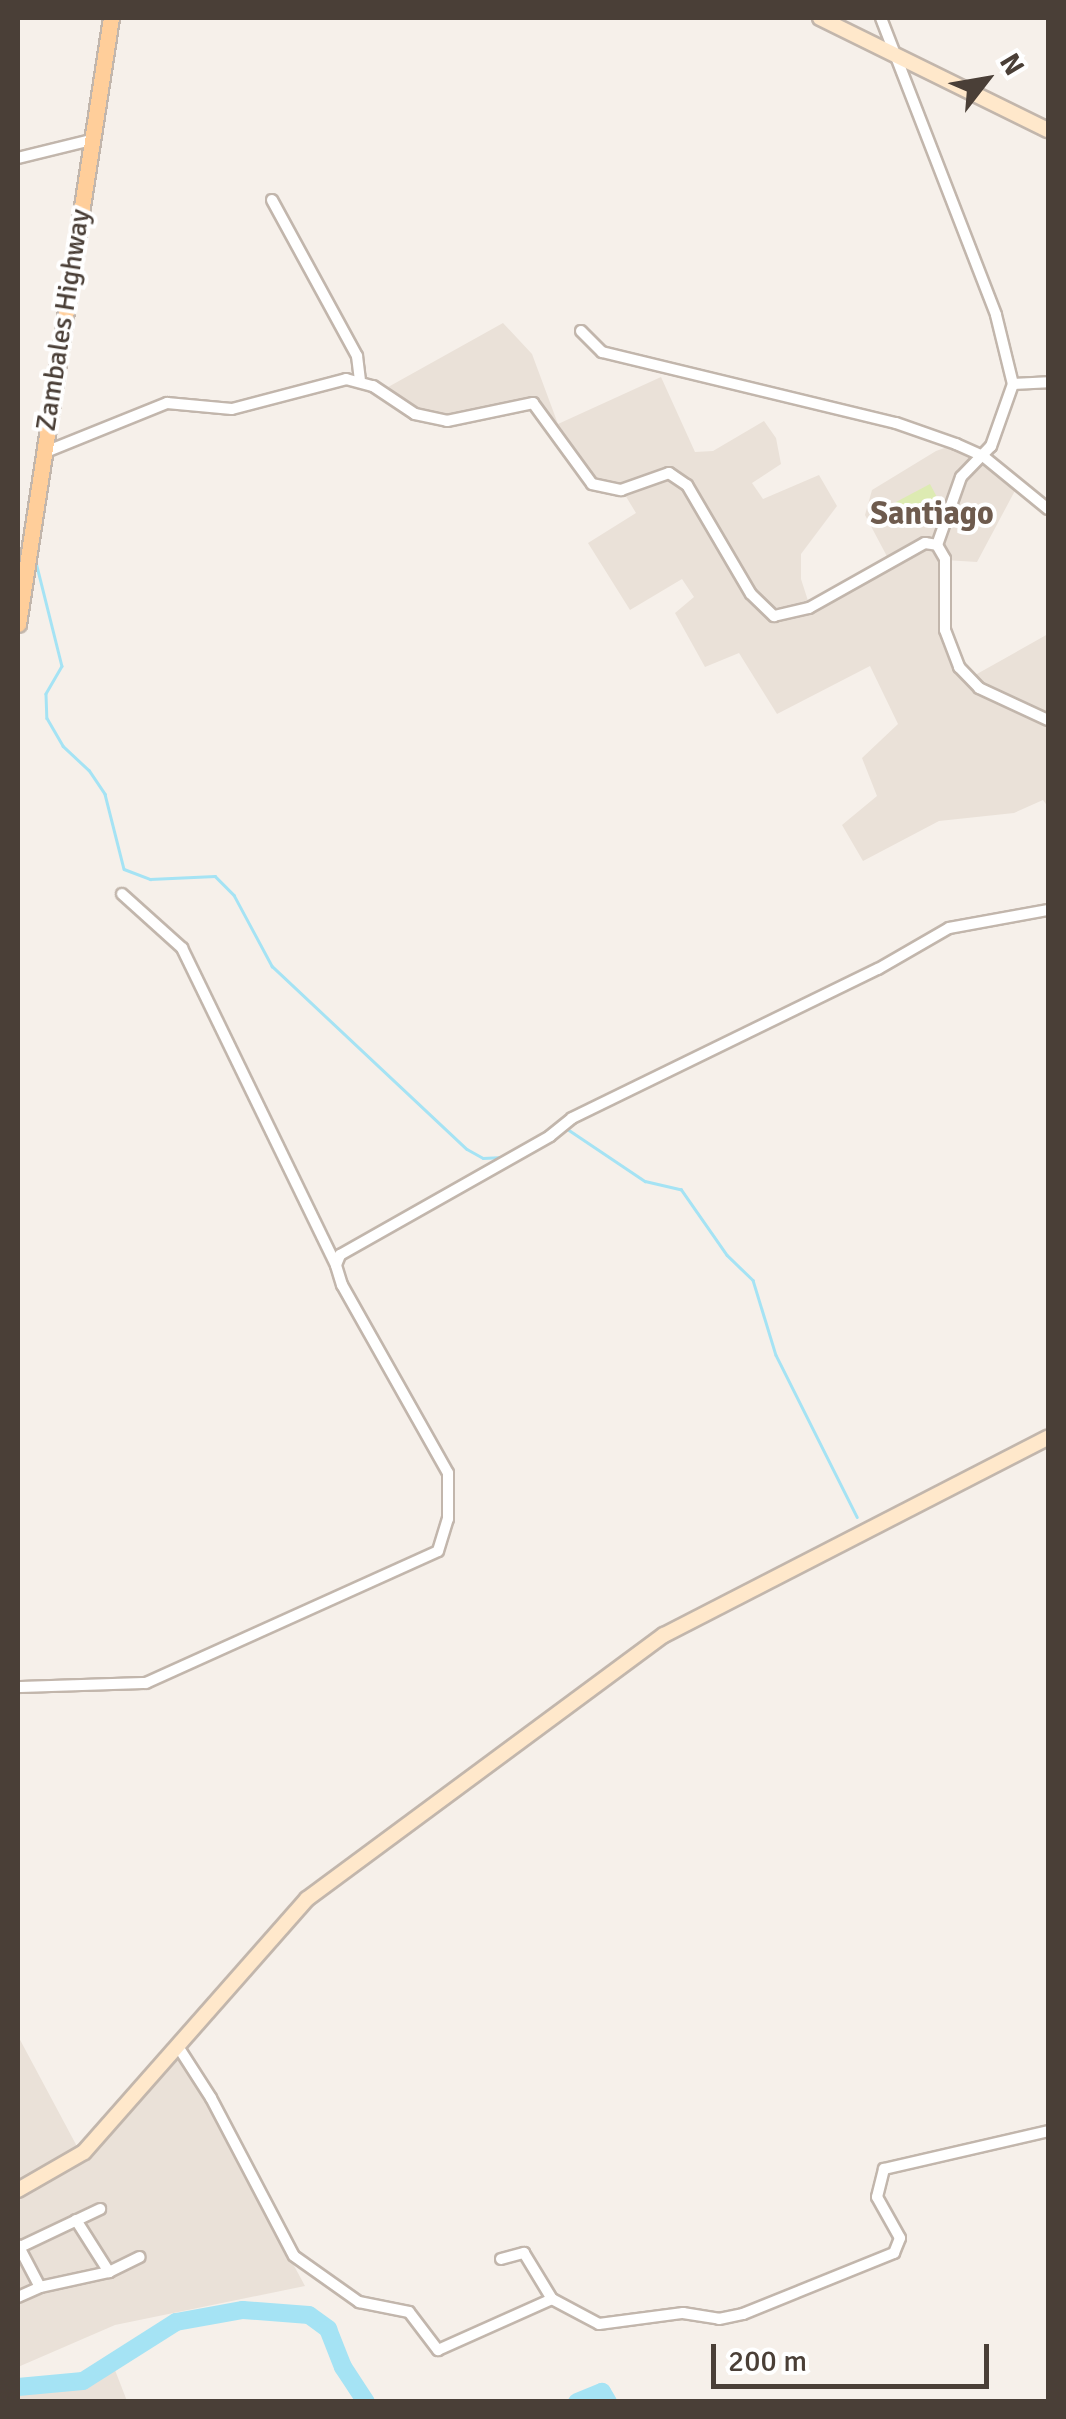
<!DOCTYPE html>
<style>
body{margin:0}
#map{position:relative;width:1066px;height:2419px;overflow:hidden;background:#f6f0ea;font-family:Signika,sans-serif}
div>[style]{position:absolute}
.residential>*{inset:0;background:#eae1d8}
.green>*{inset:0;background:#ddebb2;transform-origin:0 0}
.stream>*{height:2.5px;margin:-1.25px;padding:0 1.25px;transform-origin:1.25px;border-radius:1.25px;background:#a5e3f4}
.river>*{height:18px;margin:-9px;padding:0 9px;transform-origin:9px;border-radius:9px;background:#a5e3f4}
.roads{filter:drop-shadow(2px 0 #c2b6ac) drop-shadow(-2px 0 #c2b6ac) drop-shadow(0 2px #c2b6ac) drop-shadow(0 -2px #c2b6ac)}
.street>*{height:10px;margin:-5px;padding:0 5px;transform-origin:5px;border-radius:5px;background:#fff}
.secondary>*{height:14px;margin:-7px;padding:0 7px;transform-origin:7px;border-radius:7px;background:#ffe8cb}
.primary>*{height:15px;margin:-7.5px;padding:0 7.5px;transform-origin:7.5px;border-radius:7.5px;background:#ffce9a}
span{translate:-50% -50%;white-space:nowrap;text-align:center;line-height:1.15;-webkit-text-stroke:8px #fff;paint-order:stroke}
.street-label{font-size:28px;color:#4a3f37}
.quarter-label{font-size:32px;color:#6e5b4e;font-weight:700}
.frame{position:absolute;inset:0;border:20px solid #4a3f37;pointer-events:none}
.north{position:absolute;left:936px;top:30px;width:100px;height:100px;-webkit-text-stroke:8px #fff;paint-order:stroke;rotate:59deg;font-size:28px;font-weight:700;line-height:40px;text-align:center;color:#4a3f37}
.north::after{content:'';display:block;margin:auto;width:35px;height:45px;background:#4a3f37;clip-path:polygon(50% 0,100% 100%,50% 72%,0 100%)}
.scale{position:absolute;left:711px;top:2344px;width:278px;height:45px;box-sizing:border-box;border:5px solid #4a3f37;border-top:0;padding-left:12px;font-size:30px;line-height:35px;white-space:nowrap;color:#4a3f37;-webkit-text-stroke:8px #fff;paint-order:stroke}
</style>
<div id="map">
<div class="residential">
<div style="clip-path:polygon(503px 323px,532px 354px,558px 424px,661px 377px,695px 452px,713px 451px,764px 421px,776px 438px,781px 464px,752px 483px,763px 499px,819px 475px,837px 506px,801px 554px,801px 579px,810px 607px,890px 562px,865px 515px,872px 490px,936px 451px,956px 444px,1018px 485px,977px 562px,945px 560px,945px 630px,968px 679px,1048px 634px,1048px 807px,1043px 800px,1014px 813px,939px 821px,863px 861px,842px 825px,877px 796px,862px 758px,898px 724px,870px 666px,777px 714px,739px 653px,705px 667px,675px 613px,694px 597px,682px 579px,630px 610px,588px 543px,636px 513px,622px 490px,592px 485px,533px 403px,466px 418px,430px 419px,381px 391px)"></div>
<div style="clip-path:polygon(18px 2036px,80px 2152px,178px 2051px,305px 2286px,115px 2325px,18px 2367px)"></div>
<div style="clip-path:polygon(113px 2365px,127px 2401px,18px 2401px,18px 2387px,83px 2381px)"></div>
</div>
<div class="green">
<div style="left:930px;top:484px;width:17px;height:39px;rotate:62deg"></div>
</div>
<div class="stream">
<div style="left:35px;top:558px;width:111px;rotate:76deg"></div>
<div style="left:62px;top:666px;width:32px;rotate:120deg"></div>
<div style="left:46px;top:694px;width:24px;rotate:88deg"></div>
<div style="left:47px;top:718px;width:32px;rotate:60deg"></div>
<div style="left:63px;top:746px;width:35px;rotate:43deg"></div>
<div style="left:89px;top:770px;width:29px;rotate:56deg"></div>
<div style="left:105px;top:794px;width:77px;rotate:75.8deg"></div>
<div style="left:124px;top:869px;width:28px;rotate:21deg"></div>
<div style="left:150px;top:879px;width:65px;rotate:-2.6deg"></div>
<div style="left:215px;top:876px;width:27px;rotate:45deg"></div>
<div style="left:234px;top:895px;width:81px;rotate:61.8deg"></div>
<div style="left:272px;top:966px;width:267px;rotate:43.2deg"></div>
<div style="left:467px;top:1149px;width:18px;rotate:29deg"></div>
<div style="left:483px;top:1158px;width:20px;rotate:-3deg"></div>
<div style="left:503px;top:1157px;width:53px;rotate:-30.4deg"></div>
<div style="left:566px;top:1128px;width:95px;rotate:33.9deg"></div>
<div style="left:645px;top:1181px;width:37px;rotate:13deg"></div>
<div style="left:681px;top:1189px;width:80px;rotate:55.1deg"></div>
<div style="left:727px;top:1255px;width:36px;rotate:44deg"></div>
<div style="left:753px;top:1280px;width:78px;rotate:73deg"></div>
<div style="left:776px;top:1355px;width:181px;rotate:63.4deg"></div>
</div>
<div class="river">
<div style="left:18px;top:2387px;width:65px;rotate:-5.3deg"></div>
<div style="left:83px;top:2381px;width:110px;rotate:-32.4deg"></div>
<div style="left:176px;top:2322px;width:68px;rotate:-10.2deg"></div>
<div style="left:243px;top:2310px;width:66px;rotate:4.3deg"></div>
<div style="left:309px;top:2315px;width:24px;rotate:36deg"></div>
<div style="left:328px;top:2329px;width:41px;rotate:68.5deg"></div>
<div style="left:343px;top:2367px;width:42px;rotate:56.7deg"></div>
<div style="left:577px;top:2402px;width:27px;rotate:-22deg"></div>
<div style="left:602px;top:2392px;width:12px;rotate:59deg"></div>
</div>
<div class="roads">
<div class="street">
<div style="left:881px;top:18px;width:318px;rotate:68.8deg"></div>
<div style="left:996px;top:315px;width:71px;rotate:76.2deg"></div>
<div style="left:1013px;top:384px;width:66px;rotate:109.5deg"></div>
<div style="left:991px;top:446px;width:43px;rotate:134.1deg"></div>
<div style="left:961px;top:477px;width:72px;rotate:109.4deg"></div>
<div style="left:18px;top:158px;width:75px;rotate:-13.9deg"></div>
<div style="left:272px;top:200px;width:178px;rotate:61.4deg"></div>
<div style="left:357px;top:356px;width:23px;rotate:83deg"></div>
<div style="left:581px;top:331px;width:30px;rotate:45deg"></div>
<div style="left:602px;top:352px;width:302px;rotate:13.6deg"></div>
<div style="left:896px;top:423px;width:64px;rotate:19.3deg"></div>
<div style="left:956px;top:444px;width:30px;rotate:24deg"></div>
<div style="left:983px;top:456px;width:84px;rotate:39.2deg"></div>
<div style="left:1013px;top:384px;width:35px;rotate:-3deg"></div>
<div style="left:43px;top:453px;width:134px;rotate:-22deg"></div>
<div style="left:167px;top:403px;width:65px;rotate:5.3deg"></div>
<div style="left:232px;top:409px;width:118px;rotate:-14.7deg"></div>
<div style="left:346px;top:379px;width:28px;rotate:15deg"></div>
<div style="left:373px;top:386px;width:50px;rotate:33.7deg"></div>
<div style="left:415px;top:414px;width:33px;rotate:12deg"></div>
<div style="left:447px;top:421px;width:88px;rotate:-11.8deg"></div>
<div style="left:533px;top:403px;width:100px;rotate:53.9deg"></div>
<div style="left:592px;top:484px;width:30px;rotate:12deg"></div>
<div style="left:621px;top:490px;width:51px;rotate:-19.5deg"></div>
<div style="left:669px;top:473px;width:22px;rotate:34deg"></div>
<div style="left:687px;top:485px;width:126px;rotate:59.6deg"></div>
<div style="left:751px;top:594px;width:32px;rotate:44deg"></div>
<div style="left:774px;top:616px;width:36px;rotate:-13deg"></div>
<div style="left:809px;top:608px;width:133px;rotate:-29.3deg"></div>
<div style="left:925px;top:543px;width:12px;rotate:9deg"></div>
<div style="left:937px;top:545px;width:16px;rotate:60deg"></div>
<div style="left:945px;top:559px;width:71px;rotate:90deg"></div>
<div style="left:945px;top:630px;width:40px;rotate:69deg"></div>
<div style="left:959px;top:667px;width:29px;rotate:46deg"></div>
<div style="left:979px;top:688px;width:76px;rotate:24.9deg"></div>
<div style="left:122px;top:894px;width:81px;rotate:42deg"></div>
<div style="left:182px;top:948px;width:352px;rotate:64.1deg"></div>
<div style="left:18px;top:1687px;width:128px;rotate:-1.8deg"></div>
<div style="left:146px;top:1683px;width:320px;rotate:-24.3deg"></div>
<div style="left:438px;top:1551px;width:34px;rotate:-73deg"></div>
<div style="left:448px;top:1519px;width:46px;rotate:-90deg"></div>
<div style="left:448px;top:1473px;width:216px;rotate:-119.4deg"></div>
<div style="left:342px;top:1285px;width:21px;rotate:-107deg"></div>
<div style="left:336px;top:1265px;width:11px;rotate:-68deg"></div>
<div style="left:340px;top:1255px;width:241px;rotate:-29.5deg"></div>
<div style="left:550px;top:1136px;width:28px;rotate:-39deg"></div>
<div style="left:572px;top:1118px;width:340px;rotate:-26deg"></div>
<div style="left:878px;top:969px;width:82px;rotate:-30deg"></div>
<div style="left:949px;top:928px;width:101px;rotate:-10.3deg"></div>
<div style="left:177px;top:2045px;width:63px;rotate:57.3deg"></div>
<div style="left:211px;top:2098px;width:178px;rotate:62.3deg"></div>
<div style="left:294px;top:2256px;width:80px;rotate:35.3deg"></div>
<div style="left:359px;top:2302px;width:51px;rotate:11.3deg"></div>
<div style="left:409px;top:2312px;width:48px;rotate:52.7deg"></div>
<div style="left:438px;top:2350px;width:125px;rotate:-24.1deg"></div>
<div style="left:552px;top:2299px;width:53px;rotate:28deg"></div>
<div style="left:599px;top:2324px;width:85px;rotate:-7.5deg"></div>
<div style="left:683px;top:2313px;width:36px;rotate:9deg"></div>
<div style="left:719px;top:2319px;width:25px;rotate:-12deg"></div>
<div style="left:743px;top:2314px;width:163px;rotate:-22deg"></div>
<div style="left:894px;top:2253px;width:16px;rotate:-68deg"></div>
<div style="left:900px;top:2238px;width:47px;rotate:-119.3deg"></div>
<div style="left:877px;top:2197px;width:29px;rotate:-76deg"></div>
<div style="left:884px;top:2169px;width:168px;rotate:-13deg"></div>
<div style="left:76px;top:2220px;width:62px;rotate:57.6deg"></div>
<div style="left:18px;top:2245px;width:47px;rotate:62.4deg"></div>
<div style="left:18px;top:2248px;width:91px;rotate:-25.4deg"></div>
<div style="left:501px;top:2259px;width:24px;rotate:-15deg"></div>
<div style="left:524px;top:2253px;width:54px;rotate:58.7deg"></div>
<div style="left:18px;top:2297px;width:24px;rotate:-24deg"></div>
<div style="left:40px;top:2287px;width:71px;rotate:-12.3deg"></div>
<div style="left:109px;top:2272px;width:34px;rotate:-26deg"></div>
</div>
<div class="secondary">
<div style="left:820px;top:18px;width:254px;rotate:26.2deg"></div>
<div style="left:18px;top:2190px;width:76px;rotate:-29.9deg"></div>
<div style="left:84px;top:2152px;width:337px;rotate:-48.6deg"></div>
<div style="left:307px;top:1899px;width:444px;rotate:-36.5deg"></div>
<div style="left:664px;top:1635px;width:432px;rotate:-27.2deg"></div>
</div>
<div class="primary">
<div style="left:18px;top:624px;width:613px;rotate:-81.28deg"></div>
</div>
</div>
<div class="street-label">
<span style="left:63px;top:320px;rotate:-81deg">Zambales Highway</span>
</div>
<div class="quarter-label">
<span style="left:932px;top:514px">Santiago</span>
</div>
<div class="frame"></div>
<div class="north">N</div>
<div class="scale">200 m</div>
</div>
